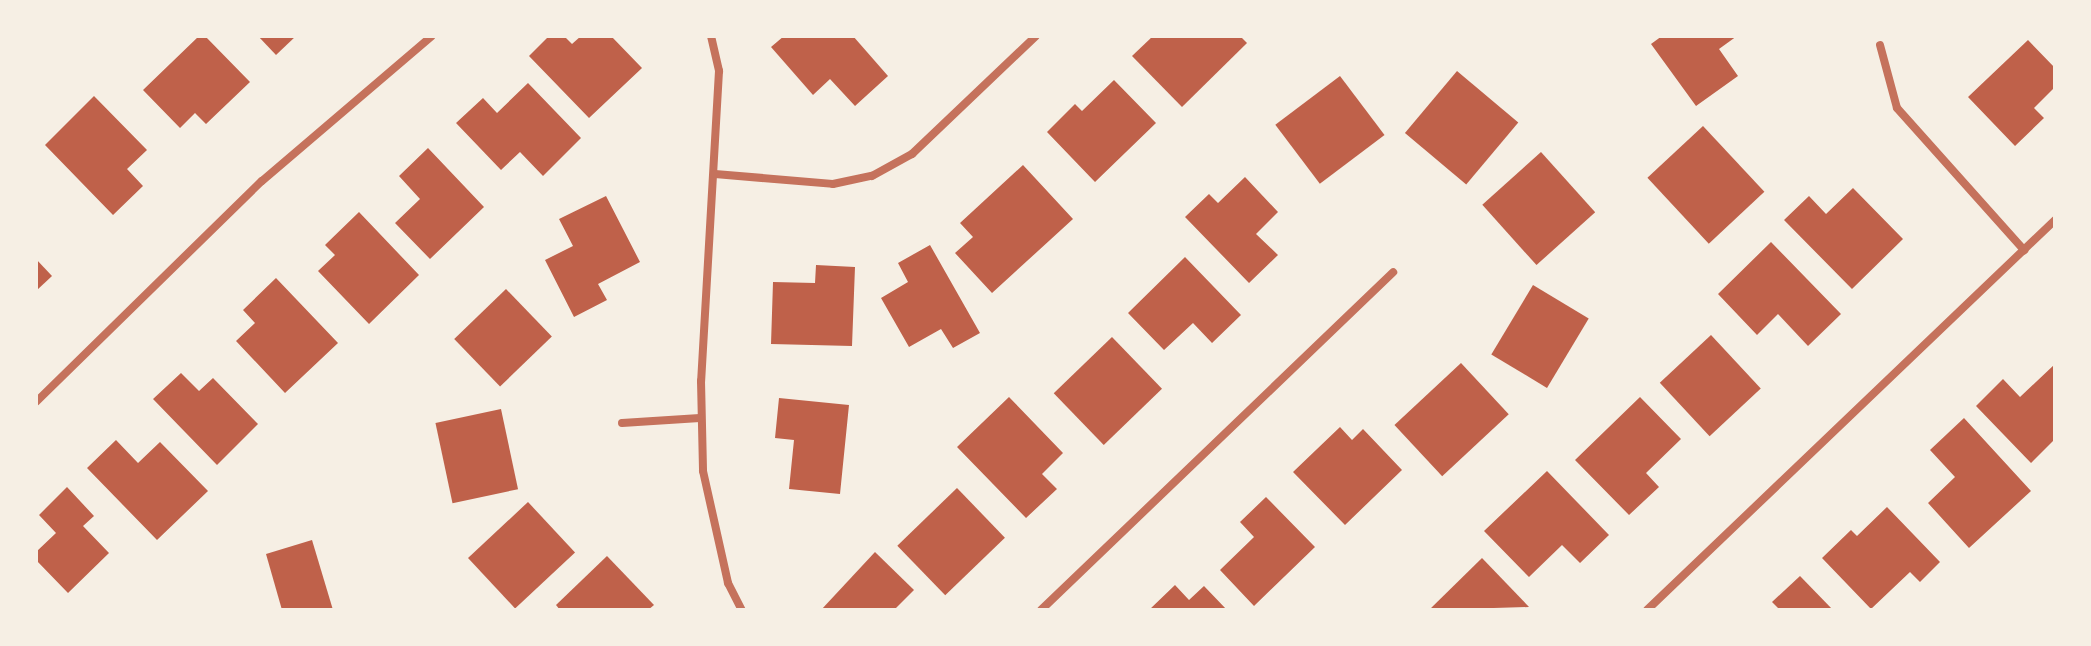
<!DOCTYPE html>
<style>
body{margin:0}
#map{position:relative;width:2091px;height:646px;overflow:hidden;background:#f6efe4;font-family:Roboto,sans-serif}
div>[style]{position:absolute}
.building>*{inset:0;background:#bf614a;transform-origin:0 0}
.minor>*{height:8px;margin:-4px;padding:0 4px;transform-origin:4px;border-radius:4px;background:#c5725c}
span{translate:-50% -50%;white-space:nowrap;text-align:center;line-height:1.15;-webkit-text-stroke:8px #f6efe4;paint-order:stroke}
.frame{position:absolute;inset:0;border:38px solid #f6efe4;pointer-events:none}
</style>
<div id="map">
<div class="building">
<div style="clip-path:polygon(199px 36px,205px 36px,250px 82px,206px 124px,195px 113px,180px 128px,143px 90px)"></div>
<div style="clip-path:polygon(258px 36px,296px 36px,276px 55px)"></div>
<div style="clip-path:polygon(549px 36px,564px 36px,572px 44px,581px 36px,611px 36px,642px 68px,589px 118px,529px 56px)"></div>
<div style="clip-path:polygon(784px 36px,853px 36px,888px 76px,855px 106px,830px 79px,813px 95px,771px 47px)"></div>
<div style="clip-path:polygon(1153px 36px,1240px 36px,1247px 43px,1182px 107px,1132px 56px)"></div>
<div style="clip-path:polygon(1662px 36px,1737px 36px,1719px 49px,1738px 76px,1696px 106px,1651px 44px)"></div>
<div style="clip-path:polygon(2028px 40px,2055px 68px,2055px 87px,2034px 108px,2044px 118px,2015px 146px,1968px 97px)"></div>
<div style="left:1457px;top:71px;width:80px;height:81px;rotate:40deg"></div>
<div style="left:1340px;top:76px;width:74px;height:81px;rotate:53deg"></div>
<div style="clip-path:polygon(1114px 80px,1156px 123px,1095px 182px,1047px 132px,1075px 104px,1082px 111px)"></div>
<div style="clip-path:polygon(528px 83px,581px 138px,543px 176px,520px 152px,501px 170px,456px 123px,483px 98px,497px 113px)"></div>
<div style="clip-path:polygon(94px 96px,147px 150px,127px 169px,143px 186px,113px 215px,45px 145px)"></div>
<div style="left:1703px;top:126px;width:90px;height:76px;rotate:47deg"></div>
<div style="clip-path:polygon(428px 148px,484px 207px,430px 259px,395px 223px,420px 199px,399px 176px)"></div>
<div style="left:1541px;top:152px;width:81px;height:79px;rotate:48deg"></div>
<div style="clip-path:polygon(1023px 165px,1073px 219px,992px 293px,955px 253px,973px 237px,960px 223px)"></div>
<div style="clip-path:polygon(1245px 177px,1278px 212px,1256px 234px,1278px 255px,1249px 283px,1185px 217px,1209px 194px,1218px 203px)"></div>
<div style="clip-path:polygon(1853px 188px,1903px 239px,1852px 289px,1784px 220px,1809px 196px,1826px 214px)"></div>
<div style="clip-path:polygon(606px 196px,640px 262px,598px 284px,607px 300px,574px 317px,545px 260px,573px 246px,559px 219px)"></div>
<div style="clip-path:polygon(359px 212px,419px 275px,369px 324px,318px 271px,335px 255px,325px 245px)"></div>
<div style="clip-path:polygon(1771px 242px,1841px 314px,1808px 346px,1778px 314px,1757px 335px,1718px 294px)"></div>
<div style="clip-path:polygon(930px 245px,980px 333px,953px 348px,941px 329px,909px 347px,881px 298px,908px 282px,898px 263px)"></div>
<div style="clip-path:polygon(1185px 257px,1241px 315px,1212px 343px,1193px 323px,1164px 350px,1128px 313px)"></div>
<div style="clip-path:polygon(36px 259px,52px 276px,36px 291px)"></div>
<div style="clip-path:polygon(816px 265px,855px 267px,852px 346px,771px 344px,773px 282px,815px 283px)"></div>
<div style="clip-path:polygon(276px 278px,338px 343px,285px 393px,236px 341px,255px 323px,243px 310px)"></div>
<div style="left:1533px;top:285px;width:65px;height:81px;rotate:31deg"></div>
<div style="left:506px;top:289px;width:66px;height:72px;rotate:46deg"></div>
<div style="left:1711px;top:335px;width:73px;height:70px;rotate:47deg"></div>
<div style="left:1112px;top:337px;width:72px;height:81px;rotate:46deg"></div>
<div style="left:1461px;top:363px;width:70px;height:91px;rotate:47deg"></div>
<div style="clip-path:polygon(2055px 364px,2055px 439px,2031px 463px,1976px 406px,2003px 379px,2020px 397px)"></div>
<div style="clip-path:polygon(181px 373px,199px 391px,213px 378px,258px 424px,217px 465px,153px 399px)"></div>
<div style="clip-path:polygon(1009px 397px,1063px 453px,1042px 474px,1057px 489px,1026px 518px,957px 447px)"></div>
<div style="clip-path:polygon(1640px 397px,1681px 439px,1646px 473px,1659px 487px,1629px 515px,1575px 460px)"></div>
<div style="clip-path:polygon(779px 398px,849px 405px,840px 494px,789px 489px,794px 440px,775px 438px)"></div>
<div style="left:501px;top:409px;width:82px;height:67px;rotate:78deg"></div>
<div style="clip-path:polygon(1964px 418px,2031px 491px,1969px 548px,1928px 503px,1955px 477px,1930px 450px)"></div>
<div style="clip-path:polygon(1340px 427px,1352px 440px,1363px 429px,1402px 470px,1345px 525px,1293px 472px)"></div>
<div style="clip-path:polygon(116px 440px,138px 463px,160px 442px,208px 491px,157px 540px,87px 468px)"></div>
<div style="clip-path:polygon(1547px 471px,1609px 535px,1580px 563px,1562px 545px,1529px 577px,1484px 531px)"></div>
<div style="clip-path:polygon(67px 487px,94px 516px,83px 526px,109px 553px,68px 593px,36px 560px,36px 552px,56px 533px,39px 515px)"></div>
<div style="left:957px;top:488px;width:69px;height:83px;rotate:46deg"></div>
<div style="clip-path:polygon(1266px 497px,1315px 547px,1254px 606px,1220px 570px,1254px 537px,1240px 522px)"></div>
<div style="left:528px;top:502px;width:69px;height:82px;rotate:47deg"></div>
<div style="clip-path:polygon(1887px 507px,1940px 562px,1920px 582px,1910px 572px,1871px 609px,1822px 558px,1851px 530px,1857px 536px)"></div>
<div style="clip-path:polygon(312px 540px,333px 610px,282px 610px,266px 554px)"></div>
<div style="clip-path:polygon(875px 552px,914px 590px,894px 610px,821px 610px)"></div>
<div style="clip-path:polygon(607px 556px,654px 605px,648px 610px,560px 610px,556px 605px)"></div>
<div style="clip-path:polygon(1482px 558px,1529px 607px,1429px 610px)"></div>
<div style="clip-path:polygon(1800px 576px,1833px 610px,1780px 610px,1772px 602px)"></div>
<div style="clip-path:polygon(1175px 585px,1189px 600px,1204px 586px,1227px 610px,1149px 610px)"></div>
</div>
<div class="minor">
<div style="left:711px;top:36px;width:36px;rotate:77deg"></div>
<div style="left:719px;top:71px;width:311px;rotate:93.3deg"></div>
<div style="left:701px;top:381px;width:90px;rotate:88.7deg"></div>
<div style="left:703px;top:471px;width:115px;rotate:77.4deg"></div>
<div style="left:728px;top:583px;width:30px;rotate:63deg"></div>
<div style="left:1880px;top:45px;width:65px;rotate:74.9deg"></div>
<div style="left:1897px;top:108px;width:191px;rotate:48.2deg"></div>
<div style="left:715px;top:174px;width:118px;rotate:4.8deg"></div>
<div style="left:833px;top:184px;width:40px;rotate:-12deg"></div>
<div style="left:872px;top:176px;width:46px;rotate:-28.8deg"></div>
<div style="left:912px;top:154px;width:171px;rotate:-43.6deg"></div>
<div style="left:36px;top:402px;width:316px;rotate:-44.4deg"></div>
<div style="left:262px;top:181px;width:223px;rotate:-40.5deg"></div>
<div style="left:622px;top:423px;width:78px;rotate:-3.7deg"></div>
<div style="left:1041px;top:610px;width:488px;rotate:-43.8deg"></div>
<div style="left:1647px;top:610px;width:564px;rotate:-43.71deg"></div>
</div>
<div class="frame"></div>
</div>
